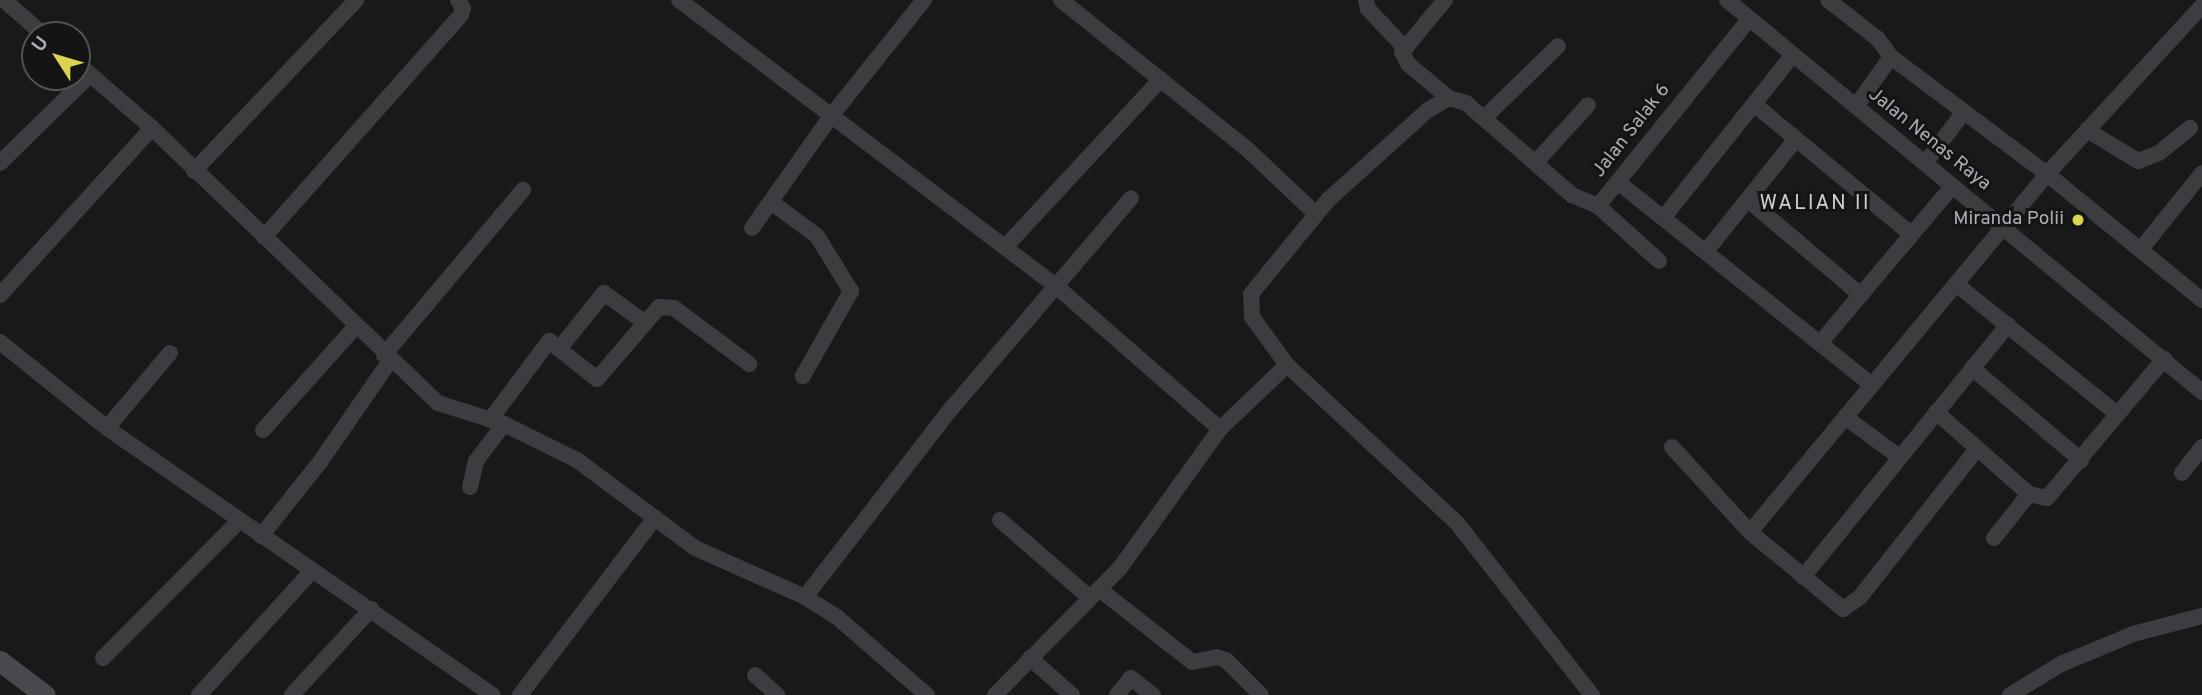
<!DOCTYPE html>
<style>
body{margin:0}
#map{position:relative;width:2202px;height:695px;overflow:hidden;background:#19191a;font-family:Overpass,sans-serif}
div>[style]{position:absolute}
.street>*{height:16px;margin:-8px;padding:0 8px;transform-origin:8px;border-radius:8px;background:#3d3c41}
.secondary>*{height:21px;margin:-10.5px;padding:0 10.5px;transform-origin:10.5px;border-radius:10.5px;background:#48484f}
.dots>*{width:19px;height:19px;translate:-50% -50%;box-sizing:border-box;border:4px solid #141415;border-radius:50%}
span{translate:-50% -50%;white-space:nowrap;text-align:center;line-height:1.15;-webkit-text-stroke:6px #141415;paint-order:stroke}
.street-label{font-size:19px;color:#adadb8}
.poi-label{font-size:19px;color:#adadb8}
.right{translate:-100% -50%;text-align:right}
.neighbourhood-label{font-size:21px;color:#cdcdd5;letter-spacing:2px}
.north{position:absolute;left:21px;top:21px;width:70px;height:70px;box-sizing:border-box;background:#141415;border:2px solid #515156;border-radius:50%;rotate:307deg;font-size:19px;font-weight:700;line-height:28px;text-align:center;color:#adadb8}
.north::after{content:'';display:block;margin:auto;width:24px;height:32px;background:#ddd34e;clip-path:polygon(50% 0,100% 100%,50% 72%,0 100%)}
</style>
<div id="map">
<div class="street">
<div style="left:4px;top:0;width:53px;rotate:41.2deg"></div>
<div style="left:679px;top:0;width:473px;rotate:37.2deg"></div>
<div style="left:1056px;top:286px;width:218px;rotate:41.1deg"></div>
<div style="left:1061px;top:0;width:238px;rotate:38.7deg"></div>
<div style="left:1247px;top:149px;width:95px;rotate:43.3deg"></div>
<div style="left:1366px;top:0;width:9px;rotate:77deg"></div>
<div style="left:1368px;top:9px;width:52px;rotate:46.5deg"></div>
<div style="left:1445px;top:0;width:67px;rotate:129.6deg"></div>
<div style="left:1402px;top:52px;width:13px;rotate:63deg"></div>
<div style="left:1408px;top:64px;width:53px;rotate:39.7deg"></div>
<div style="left:1727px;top:0;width:616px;rotate:39.53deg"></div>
<div style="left:1828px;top:0;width:63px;rotate:38deg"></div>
<div style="left:1878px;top:39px;width:22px;rotate:54deg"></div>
<div style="left:1891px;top:57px;width:195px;rotate:36.9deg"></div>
<div style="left:2047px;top:174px;width:200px;rotate:39.1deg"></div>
<div style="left:77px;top:63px;width:99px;rotate:40.9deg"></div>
<div style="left:152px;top:128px;width:397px;rotate:43.9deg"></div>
<div style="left:438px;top:403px;width:69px;rotate:17.7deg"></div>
<div style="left:504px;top:424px;width:81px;rotate:26.3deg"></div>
<div style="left:577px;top:460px;width:147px;rotate:36.7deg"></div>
<div style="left:695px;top:548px;width:120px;rotate:24deg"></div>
<div style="left:805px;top:597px;width:39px;rotate:32deg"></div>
<div style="left:838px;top:618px;width:118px;rotate:40.9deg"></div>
<div style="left:1755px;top:105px;width:202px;rotate:39.6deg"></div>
<div style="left:1856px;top:106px;width:60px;rotate:-54.5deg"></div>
<div style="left:1484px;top:118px;width:103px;rotate:-44.2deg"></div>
<div style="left:2087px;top:130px;width:60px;rotate:31.3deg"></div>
<div style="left:2138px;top:161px;width:22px;rotate:-21deg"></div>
<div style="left:2159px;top:153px;width:40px;rotate:-39deg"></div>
<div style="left:1536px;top:162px;width:77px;rotate:-47.6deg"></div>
<div style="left:0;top:163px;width:126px;rotate:-44.4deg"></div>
<div style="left:1925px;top:163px;width:64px;rotate:-52.6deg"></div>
<div style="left:194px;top:171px;width:236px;rotate:-46.5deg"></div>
<div style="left:1619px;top:183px;width:324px;rotate:38.6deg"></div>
<div style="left:1748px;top:200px;width:148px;rotate:40.1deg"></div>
<div style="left:771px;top:202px;width:57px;rotate:36.5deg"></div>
<div style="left:817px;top:236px;width:65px;rotate:58.3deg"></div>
<div style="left:851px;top:291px;width:98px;rotate:119.5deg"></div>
<div style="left:1598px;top:206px;width:82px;rotate:42deg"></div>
<div style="left:1664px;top:217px;width:206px;rotate:-51.5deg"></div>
<div style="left:752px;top:228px;width:137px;rotate:-54.8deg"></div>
<div style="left:831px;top:116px;width:149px;rotate:-51.3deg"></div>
<div style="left:264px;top:237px;width:297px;rotate:-48.4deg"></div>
<div style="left:461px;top:15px;width:7px;rotate:-74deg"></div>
<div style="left:463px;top:8px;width:9px;rotate:-122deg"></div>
<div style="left:1005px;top:247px;width:229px;rotate:-47.1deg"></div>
<div style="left:2141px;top:249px;width:97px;rotate:-51.2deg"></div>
<div style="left:1707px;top:250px;width:142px;rotate:-51.3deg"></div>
<div style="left:1956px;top:284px;width:207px;rotate:38.9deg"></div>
<div style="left:0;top:295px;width:226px;rotate:-47.7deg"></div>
<div style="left:0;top:342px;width:137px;rotate:38.8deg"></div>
<div style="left:107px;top:428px;width:469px;rotate:34.7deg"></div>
<div style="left:1820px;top:343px;width:204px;rotate:-49.8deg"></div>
<div style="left:559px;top:349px;width:72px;rotate:-51.2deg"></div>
<div style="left:604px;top:293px;width:49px;rotate:35.9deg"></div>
<div style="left:384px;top:355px;width:216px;rotate:-49.9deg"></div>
<div style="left:1287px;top:365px;width:232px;rotate:42.9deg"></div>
<div style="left:1457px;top:523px;width:219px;rotate:51.9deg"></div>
<div style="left:1972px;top:368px;width:143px;rotate:40.2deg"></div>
<div style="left:1936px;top:412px;width:124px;rotate:41.4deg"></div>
<div style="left:2029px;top:494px;width:18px;rotate:13deg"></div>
<div style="left:2047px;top:498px;width:182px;rotate:-49.9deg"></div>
<div style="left:1845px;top:417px;width:66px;rotate:36.3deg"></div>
<div style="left:490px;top:420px;width:99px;rotate:-53.2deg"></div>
<div style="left:549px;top:341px;width:61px;rotate:38.4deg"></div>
<div style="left:597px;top:379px;width:95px;rotate:-49.3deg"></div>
<div style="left:659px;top:307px;width:15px;rotate:4deg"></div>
<div style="left:674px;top:308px;width:94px;rotate:36.7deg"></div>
<div style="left:107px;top:428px;width:98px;rotate:-50deg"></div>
<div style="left:263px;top:430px;width:140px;rotate:-48.2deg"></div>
<div style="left:1672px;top:447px;width:115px;rotate:47.5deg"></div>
<div style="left:1750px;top:532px;width:121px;rotate:39.6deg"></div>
<div style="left:1843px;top:609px;width:21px;rotate:-35deg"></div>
<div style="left:1860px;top:597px;width:189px;rotate:-51.7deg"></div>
<div style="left:2182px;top:473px;width:33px;rotate:-52deg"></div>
<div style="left:470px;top:487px;width:27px;rotate:-77deg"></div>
<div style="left:476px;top:461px;width:46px;rotate:-52.9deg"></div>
<div style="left:1000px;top:520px;width:119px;rotate:40.9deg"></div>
<div style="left:1750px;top:532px;width:465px;rotate:-50.3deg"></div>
<div style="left:2047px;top:174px;width:229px;rotate:-47.3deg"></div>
<div style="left:261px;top:536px;width:95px;rotate:-51.4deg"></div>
<div style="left:320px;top:462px;width:123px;rotate:-55.3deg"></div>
<div style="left:1994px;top:538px;width:56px;rotate:-51.5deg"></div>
<div style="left:1803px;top:577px;width:325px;rotate:-50.9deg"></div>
<div style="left:1099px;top:589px;width:118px;rotate:38.1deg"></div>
<div style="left:1192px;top:662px;width:25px;rotate:-11deg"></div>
<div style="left:1217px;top:657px;width:9px;rotate:18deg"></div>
<div style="left:1226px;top:660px;width:49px;rotate:45deg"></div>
<div style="left:805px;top:597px;width:238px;rotate:-52.2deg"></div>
<div style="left:951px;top:409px;width:277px;rotate:-49.5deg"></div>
<div style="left:103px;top:658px;width:194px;rotate:-45.2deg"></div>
<div style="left:1030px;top:658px;width:56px;rotate:41.4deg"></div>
<div style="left:755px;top:675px;width:30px;rotate:42deg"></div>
<div style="left:199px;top:695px;width:168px;rotate:-47.7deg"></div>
<div style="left:292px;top:695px;width:117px;rotate:-47.4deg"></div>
<div style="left:520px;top:695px;width:223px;rotate:-52.7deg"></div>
<div style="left:995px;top:695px;width:178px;rotate:-45.5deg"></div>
<div style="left:1120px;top:568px;width:171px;rotate:-54.3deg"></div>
<div style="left:1220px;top:429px;width:93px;rotate:-43.7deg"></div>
<div style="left:1287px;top:365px;width:59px;rotate:-126.1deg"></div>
<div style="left:1252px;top:317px;width:23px;rotate:-92deg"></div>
<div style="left:1251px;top:294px;width:122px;rotate:-50.7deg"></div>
<div style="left:1328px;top:200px;width:135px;rotate:-42deg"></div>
<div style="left:1428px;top:110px;width:24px;rotate:-30deg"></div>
<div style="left:1449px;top:98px;width:18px;rotate:16deg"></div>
<div style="left:1466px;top:103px;width:140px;rotate:41deg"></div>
<div style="left:1572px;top:195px;width:28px;rotate:23deg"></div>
<div style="left:1598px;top:206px;width:238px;rotate:-51deg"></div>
<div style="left:1117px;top:695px;width:22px;rotate:-51deg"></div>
<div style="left:1131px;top:678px;width:28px;rotate:38deg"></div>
<div style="left:2010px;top:695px;width:60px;rotate:-31.3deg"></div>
<div style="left:2061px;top:664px;width:78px;rotate:-22.6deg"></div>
<div style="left:2133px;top:634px;width:71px;rotate:-14.6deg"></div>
</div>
<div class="secondary">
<div style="left:0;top:661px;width:56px;rotate:37.1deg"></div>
</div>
<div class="dots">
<div style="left:2078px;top:220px;background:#ddd34e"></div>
</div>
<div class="street-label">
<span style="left:1632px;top:131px;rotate:-52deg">Jalan Salak 6</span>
<span style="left:1929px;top:140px;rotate:39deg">Jalan Nenas Raya</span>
</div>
<div class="poi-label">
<span class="right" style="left:2064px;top:220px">Miranda Polii</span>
</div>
<div class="neighbourhood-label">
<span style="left:1815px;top:204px">WALIAN II</span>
</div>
<div class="north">U</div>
</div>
